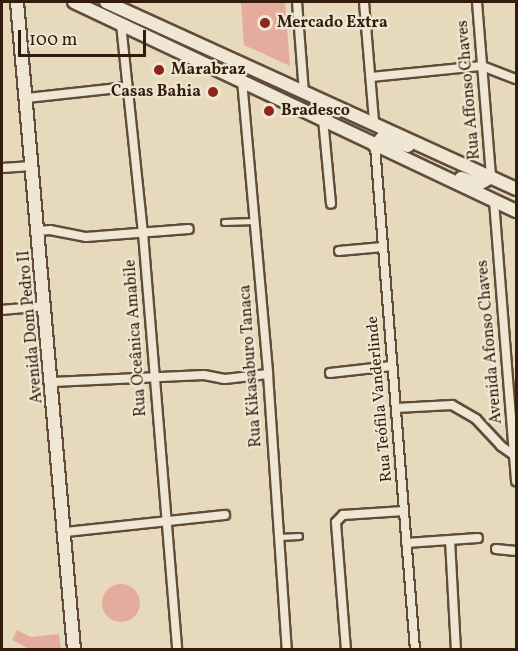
<!DOCTYPE html>
<meta charset="utf-8">
<style>
body{margin:0}
#map{position:relative;width:518px;height:651px;overflow:hidden;background:#e7dabc;font-family:Vollkorn,serif}
div>[style]{position:absolute}
.building>*{inset:0;background:#e4ac9c}
.round{border-radius:50%}
.roads{filter:drop-shadow(2px 0 #604c39) drop-shadow(-2px 0 #604c39) drop-shadow(0 2px #604c39) drop-shadow(0 -2px #604c39)}
.lane>*{height:4.5px;margin:-2.25px;padding:0 2.25px;transform-origin:2.25px;border-radius:2.25px;background:#efe7d3}
.street>*{height:8px;margin:-4px;padding:0 4px;transform-origin:4px;border-radius:4px;background:#efe7d3}
.secondary>*{height:12px;margin:-6px;padding:0 6px;transform-origin:6px;border-radius:6px;background:#efe7d3}
.dots>*{width:16px;height:16px;translate:-50% -50%;box-sizing:border-box;border:3px solid #efe7d3;border-radius:50%}
span{translate:-50% -50%;white-space:nowrap;text-align:center;line-height:1.15;-webkit-text-stroke:4.5px #efe7d3;paint-order:stroke}
.poi-label{font-size:16px;color:#331c0d;font-weight:700}
.left{translate:0 -50%;text-align:left}
.right{translate:-100% -50%;text-align:right}
.street-label{font-size:16px;color:#331c0d}
.frame{position:absolute;inset:0;border:3px solid #331c0d;pointer-events:none}
.scale{position:absolute;left:18px;top:30px;width:128px;height:27px;box-sizing:border-box;border:3px solid #331c0d;border-top:0;padding-left:8px;font-size:18px;line-height:21px;white-space:nowrap;color:#331c0d;-webkit-text-stroke:4px #efe7d3;paint-order:stroke}
</style>
<div id="map">
<div class="building">
<div style="clip-path:polygon(241px 2px,285px 2px,290px 66px,244px 45px)"></div>
<div class="round" style="left:102px;top:584px;width:38px;height:38px"></div>
<div style="clip-path:polygon(17px 630px,31px 637px,59px 634px,61px 650px,31px 650px,12px 640px)"></div>
</div>
<div class="roads">
<div class="lane">
<div style="left:224px;top:222px;width:31px;rotate:-2deg"></div>
<div style="left:279px;top:537px;width:20px;rotate:-3deg"></div>
</div>
<div class="street">
<div style="left:297px;top:2px;width:92px;rotate:85.6deg"></div>
<div style="left:364px;top:2px;width:120px;rotate:85.2deg"></div>
<div style="left:477px;top:2px;width:176px;rotate:85.4deg"></div>
<div style="left:121px;top:24px;width:210px;rotate:84deg"></div>
<div style="left:143px;top:233px;width:418px;rotate:85.3deg"></div>
<div style="left:371px;top:77px;width:112px;rotate:-5.7deg"></div>
<div style="left:482px;top:66px;width:36px;rotate:21deg"></div>
<div style="left:242px;top:80px;width:295px;rotate:84.9deg"></div>
<div style="left:268px;top:374px;width:277px;rotate:86.1deg"></div>
<div style="left:27px;top:98px;width:101px;rotate:-6.3deg"></div>
<div style="left:323px;top:119px;width:85px;rotate:84.6deg"></div>
<div style="left:375px;top:146px;width:506px;rotate:85.46deg"></div>
<div style="left:2px;top:168px;width:30px;rotate:-4deg"></div>
<div style="left:494px;top:201px;width:281px;rotate:85.5deg"></div>
<div style="left:39px;top:231px;width:11px;rotate:-5deg"></div>
<div style="left:50px;top:230px;width:37px;rotate:11deg"></div>
<div style="left:86px;top:237px;width:103px;rotate:-4.4deg"></div>
<div style="left:339px;top:251px;width:44px;rotate:-5.2deg"></div>
<div style="left:2px;top:310px;width:44px;rotate:-5.2deg"></div>
<div style="left:330px;top:373px;width:62px;rotate:-6.4deg"></div>
<div style="left:52px;top:382px;width:152px;rotate:-2.6deg"></div>
<div style="left:204px;top:375px;width:21px;rotate:11deg"></div>
<div style="left:225px;top:379px;width:43px;rotate:-6.6deg"></div>
<div style="left:396px;top:408px;width:56px;rotate:-3.1deg"></div>
<div style="left:452px;top:405px;width:28px;rotate:30deg"></div>
<div style="left:476px;top:419px;width:37px;rotate:47deg"></div>
<div style="left:501px;top:446px;width:16px;rotate:35deg"></div>
<div style="left:65px;top:532px;width:161px;rotate:-6.1deg"></div>
<div style="left:450px;top:540px;width:110px;rotate:86.9deg"></div>
<div style="left:406px;top:543px;width:72px;rotate:-4deg"></div>
<div style="left:496px;top:549px;width:20px;rotate:6deg"></div>
<div style="left:346px;top:650px;width:128px;rotate:-94.5deg"></div>
<div style="left:336px;top:522px;width:10px;rotate:-45deg"></div>
<div style="left:343px;top:515px;width:61px;rotate:-3.8deg"></div>
</div>
<div class="secondary">
<div style="left:17px;top:2px;width:651px;rotate:84.97deg"></div>
<div style="left:74px;top:2px;width:489px;rotate:25.3deg"></div>
<div style="left:106px;top:2px;width:451px;rotate:24.5deg"></div>
<div style="left:375px;top:146px;width:11px;rotate:-49deg"></div>
<div style="left:382px;top:138px;width:27px;rotate:17deg"></div>
<div style="left:461px;top:178px;width:19px;rotate:18deg"></div>
<div style="left:479px;top:184px;width:14px;rotate:-30deg"></div>
</div>
</div>
<div class="dots">
<div style="left:265px;top:23px;background:#8f2418"></div>
<div style="left:159px;top:70px;background:#8f2418"></div>
<div style="left:213px;top:92px;background:#8f2418"></div>
<div style="left:269px;top:111px;background:#8f2418"></div>
</div>
<div class="poi-label">
<span class="left" style="left:277px;top:23px">Mercado Extra</span>
<span class="left" style="left:171px;top:70px">Marabraz</span>
<span class="right" style="left:201px;top:92px">Casas Bahia</span>
<span class="left" style="left:281px;top:111px">Bradesco</span>
</div>
<div class="street-label">
<span style="left:469px;top:90px;rotate:-95deg">Rua Affonso Chaves</span>
<span style="left:31px;top:327px;rotate:-95deg">Avenida Dom Pedro II</span>
<span style="left:136px;top:338px;rotate:-94deg">Rua Oceânica Amabile</span>
<span style="left:490px;top:342px;rotate:-95deg">Avenida Afonso Chaves</span>
<span style="left:251px;top:366px;rotate:-94deg">Rua Kikasaburo Tanaca</span>
<span style="left:380px;top:399px;rotate:-95deg">Rua Teófila Vanderlinde</span>
</div>
<div class="frame"></div>
<div class="scale">100 m</div>
</div>
